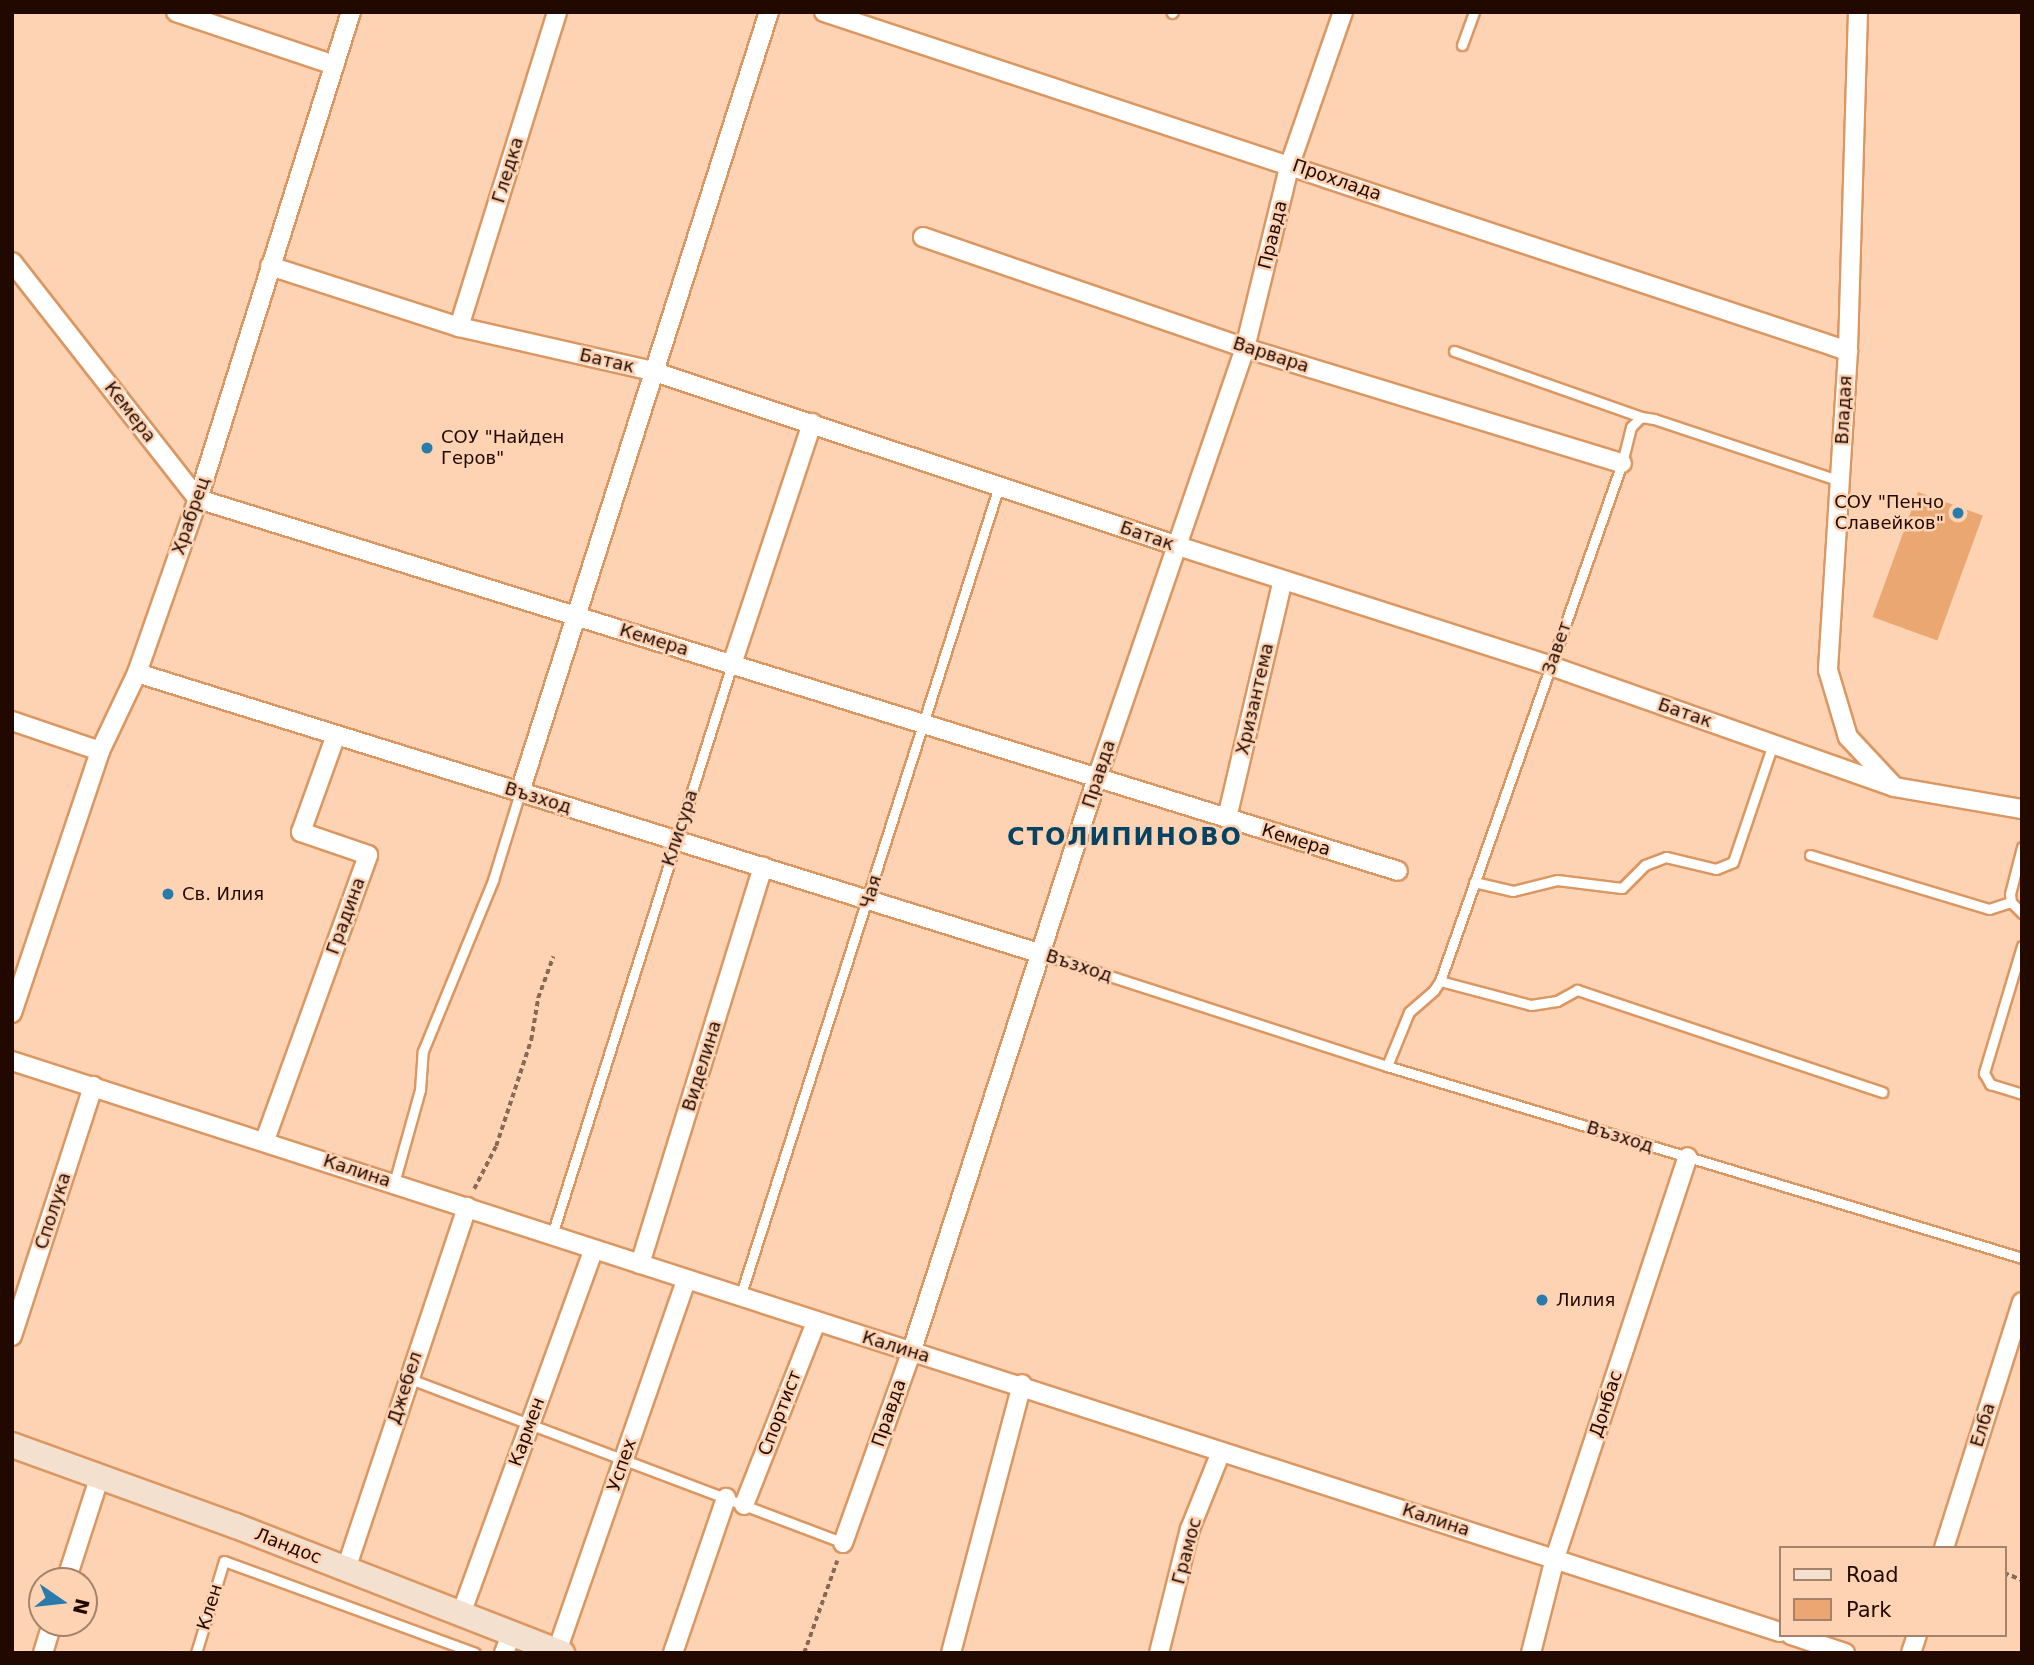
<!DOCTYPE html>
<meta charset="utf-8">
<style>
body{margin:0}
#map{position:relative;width:2034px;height:1665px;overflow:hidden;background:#fed3b3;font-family:"DejaVu Sans",sans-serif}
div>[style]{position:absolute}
.green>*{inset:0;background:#eaa772;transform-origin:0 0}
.path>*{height:3.5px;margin-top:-1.75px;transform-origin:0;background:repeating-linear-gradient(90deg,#896854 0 5px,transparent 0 8.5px)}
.roads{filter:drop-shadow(2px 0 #db9761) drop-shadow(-2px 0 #db9761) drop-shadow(0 2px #db9761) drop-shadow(0 -2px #db9761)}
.lane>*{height:9px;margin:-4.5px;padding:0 4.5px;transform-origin:4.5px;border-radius:4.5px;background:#fff}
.street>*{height:18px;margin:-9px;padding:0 9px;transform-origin:9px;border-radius:9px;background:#fff}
.secondary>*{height:24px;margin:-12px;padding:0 12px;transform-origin:12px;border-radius:12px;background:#f4e0cf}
.dots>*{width:19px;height:19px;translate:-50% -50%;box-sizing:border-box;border:4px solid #fed3b3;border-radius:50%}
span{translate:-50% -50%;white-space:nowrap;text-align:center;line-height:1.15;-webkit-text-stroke:5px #fed3b3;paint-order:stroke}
.street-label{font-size:18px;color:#210900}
.poi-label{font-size:18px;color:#210900}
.left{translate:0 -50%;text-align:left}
.right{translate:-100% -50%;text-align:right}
.district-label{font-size:24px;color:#044363;font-weight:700;letter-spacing:2px}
.frame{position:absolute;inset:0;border:14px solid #210900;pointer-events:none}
.legend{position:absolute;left:1779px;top:1546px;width:228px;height:91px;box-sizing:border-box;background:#fed3b3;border:2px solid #a6826b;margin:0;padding:9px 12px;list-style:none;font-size:21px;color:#210900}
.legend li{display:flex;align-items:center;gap:14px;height:35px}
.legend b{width:35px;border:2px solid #a6826b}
.north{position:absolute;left:28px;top:1567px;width:70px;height:70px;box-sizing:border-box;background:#fed3b3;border:2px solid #a6826b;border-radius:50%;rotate:104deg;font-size:19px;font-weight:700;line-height:28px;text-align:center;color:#210900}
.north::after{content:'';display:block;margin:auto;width:24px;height:32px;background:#287bab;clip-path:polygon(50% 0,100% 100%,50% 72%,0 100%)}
</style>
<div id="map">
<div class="green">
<div style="left:1918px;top:492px;width:69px;height:133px;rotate:20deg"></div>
</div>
<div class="path">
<div style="left:474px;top:1189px;width:48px;rotate:-62.9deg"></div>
<div style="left:496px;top:1146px;width:112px;rotate:-71.7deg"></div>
<div style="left:531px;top:1040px;width:43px;rotate:-80.5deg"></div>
<div style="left:538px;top:998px;width:44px;rotate:-69.9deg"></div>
<div style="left:2004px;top:1573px;width:19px;rotate:21deg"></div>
<div style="left:804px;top:1653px;width:98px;rotate:-70.3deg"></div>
</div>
<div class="roads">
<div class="lane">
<div style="left:1172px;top:13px;width:1px;rotate:-45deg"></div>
<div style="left:1462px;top:45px;width:35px;rotate:-70deg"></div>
<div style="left:1454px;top:351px;width:198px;rotate:19.4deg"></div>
<div style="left:2022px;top:847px;width:49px;rotate:104.3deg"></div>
<div style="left:2010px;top:894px;width:8px;rotate:83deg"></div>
<div style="left:2011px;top:902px;width:16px;rotate:45deg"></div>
<div style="left:1810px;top:855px;width:187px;rotate:16.8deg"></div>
<div style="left:1989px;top:909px;width:23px;rotate:-18deg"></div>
<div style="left:1474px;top:882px;width:40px;rotate:13deg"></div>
<div style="left:1513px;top:891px;width:45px;rotate:-14deg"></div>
<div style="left:1557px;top:880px;width:65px;rotate:7deg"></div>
<div style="left:1622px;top:888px;width:33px;rotate:-45deg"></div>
<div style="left:1645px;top:865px;width:22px;rotate:-21deg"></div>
<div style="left:1666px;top:857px;width:51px;rotate:13.5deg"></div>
<div style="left:1716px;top:869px;width:18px;rotate:-22deg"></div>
<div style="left:1733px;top:862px;width:125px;rotate:-71.3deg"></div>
<div style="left:2022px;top:946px;width:133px;rotate:106.7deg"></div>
<div style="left:1984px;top:1073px;width:13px;rotate:61deg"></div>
<div style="left:1990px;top:1084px;width:34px;rotate:17deg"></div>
<div style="left:1042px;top:954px;width:363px;rotate:18deg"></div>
<div style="left:1387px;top:1066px;width:663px;rotate:16.82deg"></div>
<div style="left:1440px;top:981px;width:94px;rotate:14.8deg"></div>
<div style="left:1531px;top:1005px;width:26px;rotate:-9deg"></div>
<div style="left:1557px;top:1001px;width:23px;rotate:-29deg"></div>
<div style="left:1577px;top:990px;width:322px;rotate:18.5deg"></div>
<div style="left:1387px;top:1066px;width:58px;rotate:-67.8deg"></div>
<div style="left:1409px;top:1012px;width:33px;rotate:-41deg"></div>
<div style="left:1434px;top:990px;width:11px;rotate:-56deg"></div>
<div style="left:1440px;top:981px;width:549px;rotate:-70.64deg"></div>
<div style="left:1622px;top:463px;width:37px;rotate:-76deg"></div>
<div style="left:1631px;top:427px;width:14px;rotate:-45deg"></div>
<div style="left:1641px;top:417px;width:13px;rotate:9deg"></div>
<div style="left:1654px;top:419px;width:196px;rotate:18.4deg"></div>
<div style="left:394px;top:1183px;width:97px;rotate:-74.4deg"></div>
<div style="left:420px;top:1090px;width:39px;rotate:-86deg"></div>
<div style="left:423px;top:1051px;width:185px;rotate:-67.7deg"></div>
<div style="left:493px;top:880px;width:92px;rotate:-72.9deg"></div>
<div style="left:552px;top:1235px;width:599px;rotate:-72.5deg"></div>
<div style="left:740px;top:1297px;width:851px;rotate:-72.29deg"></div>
<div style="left:410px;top:1379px;width:463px;rotate:20.7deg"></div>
<div style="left:196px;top:1653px;width:96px;rotate:-73.1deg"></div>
<div style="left:224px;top:1561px;width:267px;rotate:20.1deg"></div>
</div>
<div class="street">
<div style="left:176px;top:12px;width:167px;rotate:18.5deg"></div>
<div style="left:824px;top:12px;width:1079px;rotate:18.32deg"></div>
<div style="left:1858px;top:12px;width:339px;rotate:91.7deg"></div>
<div style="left:1848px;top:351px;width:320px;rotate:93.6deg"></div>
<div style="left:1828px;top:670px;width:70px;rotate:73.4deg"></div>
<div style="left:1848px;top:737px;width:64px;rotate:46.9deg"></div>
<div style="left:923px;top:237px;width:341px;rotate:19deg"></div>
<div style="left:1245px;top:348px;width:394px;rotate:17deg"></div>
<div style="left:12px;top:262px;width:301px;rotate:51.9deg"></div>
<div style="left:198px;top:499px;width:1256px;rotate:17.22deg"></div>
<div style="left:270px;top:266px;width:199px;rotate:17.9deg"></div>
<div style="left:459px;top:327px;width:198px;rotate:12.8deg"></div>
<div style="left:652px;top:371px;width:554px;rotate:18.4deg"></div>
<div style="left:1178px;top:546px;width:392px;rotate:17.8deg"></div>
<div style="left:1551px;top:666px;width:364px;rotate:19.4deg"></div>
<div style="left:1894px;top:787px;width:130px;rotate:9.8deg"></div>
<div style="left:459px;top:327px;width:330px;rotate:-72.7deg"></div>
<div style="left:732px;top:664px;width:254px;rotate:-71.6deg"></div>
<div style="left:137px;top:673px;width:948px;rotate:17.25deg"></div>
<div style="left:12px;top:721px;width:93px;rotate:18.8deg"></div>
<div style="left:520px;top:792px;width:819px;rotate:-72.3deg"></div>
<div style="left:1227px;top:818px;width:244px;rotate:-76.8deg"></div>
<div style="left:12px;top:1013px;width:276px;rotate:-71.4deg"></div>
<div style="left:100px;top:751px;width:86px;rotate:-64.6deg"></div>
<div style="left:137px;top:673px;width:184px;rotate:-70.7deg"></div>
<div style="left:198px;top:499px;width:510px;rotate:-72.56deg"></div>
<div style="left:12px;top:1061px;width:1858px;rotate:17.9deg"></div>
<div style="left:265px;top:1140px;width:303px;rotate:-70.1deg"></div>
<div style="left:368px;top:855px;width:71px;rotate:-161.1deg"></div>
<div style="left:301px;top:832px;width:103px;rotate:-70.2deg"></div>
<div style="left:640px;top:1264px;width:416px;rotate:-72.8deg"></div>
<div style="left:12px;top:1336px;width:263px;rotate:-72deg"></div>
<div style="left:744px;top:1505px;width:197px;rotate:-68.5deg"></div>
<div style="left:843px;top:1543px;width:202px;rotate:-70.3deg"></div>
<div style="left:911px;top:1353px;width:604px;rotate:-72.07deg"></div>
<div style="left:1097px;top:778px;width:455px;rotate:-71deg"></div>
<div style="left:1245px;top:348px;width:189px;rotate:-76.3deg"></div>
<div style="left:1290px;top:164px;width:161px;rotate:-70.8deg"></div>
<div style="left:1944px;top:1548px;width:258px;rotate:-72.4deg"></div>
<div style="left:346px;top:1569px;width:382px;rotate:-71.5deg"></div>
<div style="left:66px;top:1581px;width:110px;rotate:-72.1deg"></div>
<div style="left:461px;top:1614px;width:388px;rotate:-70deg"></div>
<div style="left:1791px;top:1635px;width:57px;rotate:18.4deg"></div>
<div style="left:557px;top:1651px;width:393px;rotate:-70.8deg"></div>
<div style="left:43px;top:1653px;width:31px;rotate:-73deg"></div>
<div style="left:504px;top:1653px;width:19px;rotate:-69deg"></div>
<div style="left:673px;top:1653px;width:164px;rotate:-71.1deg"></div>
<div style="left:951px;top:1653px;width:278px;rotate:-75.2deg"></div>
<div style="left:1159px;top:1653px;width:128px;rotate:-76deg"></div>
<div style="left:1190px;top:1529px;width:83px;rotate:-68.1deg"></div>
<div style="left:1531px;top:1653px;width:98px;rotate:-75.8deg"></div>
<div style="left:1555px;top:1558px;width:422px;rotate:-71.7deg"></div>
<div style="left:1911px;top:1653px;width:19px;rotate:-72deg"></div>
</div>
<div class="secondary">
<div style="left:12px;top:1445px;width:238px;rotate:19.9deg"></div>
<div style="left:236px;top:1526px;width:350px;rotate:21.3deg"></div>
</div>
</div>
<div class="dots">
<div style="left:427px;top:448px;background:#287bab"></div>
<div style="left:1958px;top:513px;background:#287bab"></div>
<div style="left:168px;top:894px;background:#287bab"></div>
<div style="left:1542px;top:1300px;background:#287bab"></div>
</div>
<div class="street-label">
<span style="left:508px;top:170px;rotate:-73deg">Гледка</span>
<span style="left:1337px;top:180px;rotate:19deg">Прохлада</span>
<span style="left:1273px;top:235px;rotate:-76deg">Правда</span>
<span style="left:1271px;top:355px;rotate:18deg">Варвара</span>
<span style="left:607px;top:361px;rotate:13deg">Батак</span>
<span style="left:1844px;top:410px;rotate:-87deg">Владая</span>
<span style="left:130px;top:412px;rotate:52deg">Кемера</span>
<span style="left:191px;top:516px;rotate:-71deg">Храбрец</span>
<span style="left:1147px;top:536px;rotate:19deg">Батак</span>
<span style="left:654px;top:640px;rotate:17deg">Кемера</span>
<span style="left:1557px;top:648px;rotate:-71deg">Завет</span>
<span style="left:1255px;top:699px;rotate:-77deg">Хризантема</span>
<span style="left:1685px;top:713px;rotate:19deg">Батак</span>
<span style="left:1099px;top:774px;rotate:-72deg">Правда</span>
<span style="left:538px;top:798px;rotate:17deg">Възход</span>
<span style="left:680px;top:828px;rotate:-72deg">Клисура</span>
<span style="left:1296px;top:840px;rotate:17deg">Кемера</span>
<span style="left:871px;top:892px;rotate:-73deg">Чая</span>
<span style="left:346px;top:916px;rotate:-70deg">Градина</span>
<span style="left:1079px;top:966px;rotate:18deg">Възход</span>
<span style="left:702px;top:1066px;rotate:-73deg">Виделина</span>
<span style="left:1620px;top:1137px;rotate:17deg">Възход</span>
<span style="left:357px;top:1171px;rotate:18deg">Калина</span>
<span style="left:53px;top:1211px;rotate:-72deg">Сполука</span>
<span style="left:896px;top:1347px;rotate:17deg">Калина</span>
<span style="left:405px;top:1388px;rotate:-72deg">Джебел</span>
<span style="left:1606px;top:1404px;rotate:-72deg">Донбас</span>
<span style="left:780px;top:1413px;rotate:-69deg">Спортист</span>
<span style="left:889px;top:1413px;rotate:-71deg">Правда</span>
<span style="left:1983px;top:1425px;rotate:-73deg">Елба</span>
<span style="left:527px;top:1432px;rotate:-70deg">Кармен</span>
<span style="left:622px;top:1465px;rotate:-71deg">Успех</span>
<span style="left:1436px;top:1520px;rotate:18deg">Калина</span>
<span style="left:288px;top:1546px;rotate:21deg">Ландос</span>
<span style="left:1187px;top:1551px;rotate:-75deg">Грамос</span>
<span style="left:210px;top:1607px;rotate:-73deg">Клен</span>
</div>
<div class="poi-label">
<span class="left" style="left:441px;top:448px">СОУ "Найден<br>Геров"</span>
<span class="right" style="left:1944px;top:513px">СОУ "Пенчо<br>Славейков"</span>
<span class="left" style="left:182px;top:894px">Св. Илия</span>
<span class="left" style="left:1556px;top:1300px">Лилия</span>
</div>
<div class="district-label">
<span style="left:1125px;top:838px">СТОЛИПИНОВО</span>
</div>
<div class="frame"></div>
<ul class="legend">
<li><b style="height:9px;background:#f4e0cf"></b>Road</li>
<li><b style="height:19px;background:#eaa772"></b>Park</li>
</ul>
<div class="north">N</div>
</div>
